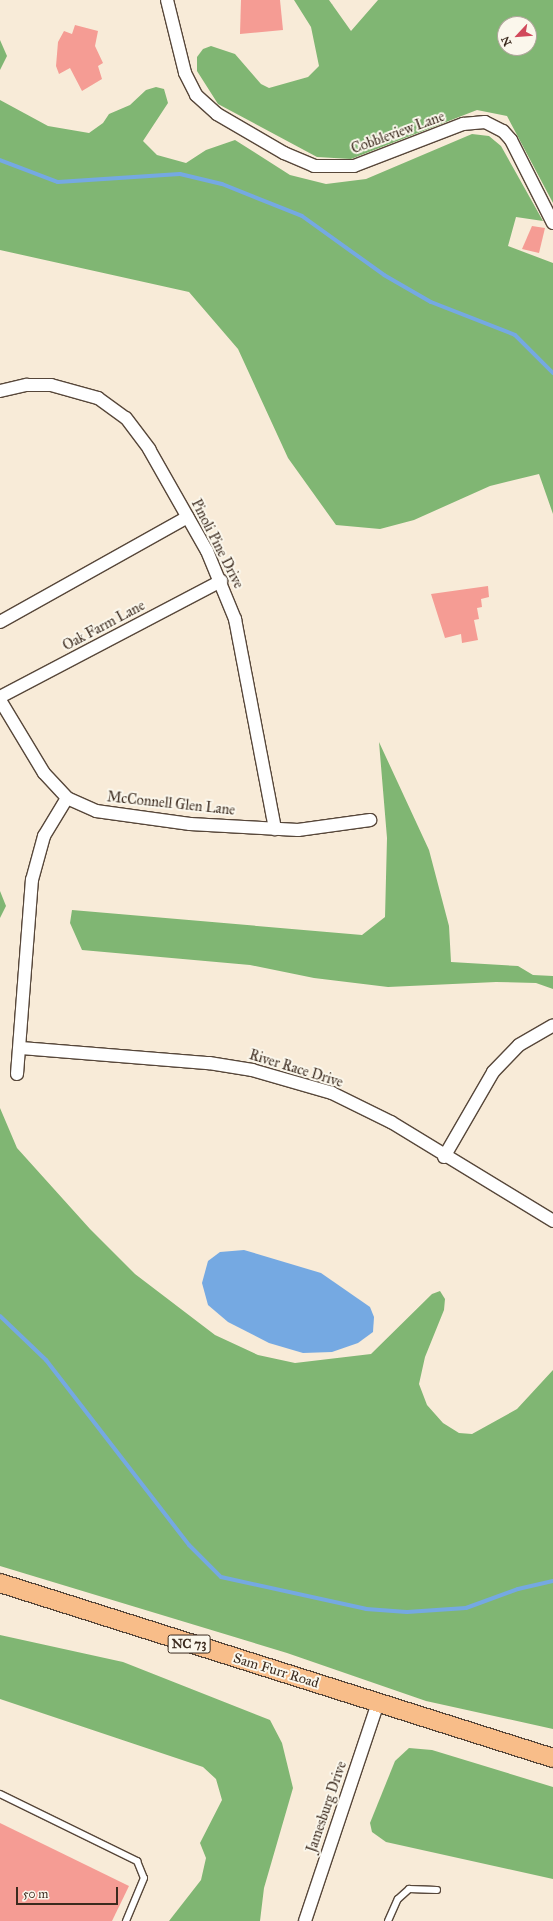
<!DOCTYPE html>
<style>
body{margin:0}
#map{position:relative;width:553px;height:1921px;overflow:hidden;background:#f8ebd8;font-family:"IM FELL Great Primer",serif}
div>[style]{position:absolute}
.forest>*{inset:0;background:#80b673}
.water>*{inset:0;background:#75a9e2}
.stream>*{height:4px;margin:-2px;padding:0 2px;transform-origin:2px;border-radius:2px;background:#75a9e2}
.building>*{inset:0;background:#f59c94}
.roads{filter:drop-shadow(1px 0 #57473a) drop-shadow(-1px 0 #57473a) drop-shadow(0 1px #57473a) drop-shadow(0 -1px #57473a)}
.service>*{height:6px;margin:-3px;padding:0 3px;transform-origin:3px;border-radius:3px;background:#fff}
.minor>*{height:12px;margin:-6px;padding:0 6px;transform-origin:6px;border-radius:6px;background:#fff}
.primary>*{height:18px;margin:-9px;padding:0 9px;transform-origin:9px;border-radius:9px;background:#f8bd89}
span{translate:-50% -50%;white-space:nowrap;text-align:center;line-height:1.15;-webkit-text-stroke:4px #fbf7ec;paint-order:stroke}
.shield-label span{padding:1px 3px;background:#fbf7ec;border:1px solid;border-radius:3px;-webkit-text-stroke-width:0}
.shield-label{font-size:13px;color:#3b2a1e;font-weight:700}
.street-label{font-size:14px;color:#3b2a1e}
.north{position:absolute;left:497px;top:16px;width:40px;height:40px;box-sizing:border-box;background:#fbf7ec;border:1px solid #aea59a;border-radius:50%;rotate:244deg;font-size:11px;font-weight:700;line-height:16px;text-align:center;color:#3b2a1e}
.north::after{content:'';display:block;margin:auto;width:14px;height:18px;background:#d1495b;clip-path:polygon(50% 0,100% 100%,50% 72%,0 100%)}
.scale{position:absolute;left:16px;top:1887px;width:102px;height:18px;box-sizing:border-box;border:2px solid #3b2a1e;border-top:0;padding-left:5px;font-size:12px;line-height:14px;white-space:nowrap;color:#3b2a1e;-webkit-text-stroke:3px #fbf7ec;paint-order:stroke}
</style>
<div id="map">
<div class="forest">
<div style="clip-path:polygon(evenodd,294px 0,329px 0,351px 31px,378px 0,553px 0,553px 203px,507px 116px,477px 110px,351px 159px,317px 157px,218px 104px,197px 71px,197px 57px,203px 49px,211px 46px,235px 54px,261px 84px,269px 88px,308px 77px,319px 66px,311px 27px,294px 0,505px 24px,529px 24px,529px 48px,505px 48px,505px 24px)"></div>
<div style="clip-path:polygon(0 40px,7px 56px,0 70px)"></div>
<div style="clip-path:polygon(156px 87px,164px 89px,168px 103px,143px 141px,157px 155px,186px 163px,206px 150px,235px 140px,290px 175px,326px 184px,366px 179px,472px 134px,489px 136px,501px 146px,543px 221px,516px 217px,508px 246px,553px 263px,553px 514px,539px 474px,490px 486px,414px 520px,380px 529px,336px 525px,288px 458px,238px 349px,189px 292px,0 250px,0 100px,48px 126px,89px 133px,103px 123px,109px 114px,130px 105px,146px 90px)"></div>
<div style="clip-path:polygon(379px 742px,429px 850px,449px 926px,451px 962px,518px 966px,533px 975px,553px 976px,553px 989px,536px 983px,496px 982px,388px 987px,314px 978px,250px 965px,82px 950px,70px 923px,72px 910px,362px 935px,385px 917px,387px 838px)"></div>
<div style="clip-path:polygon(0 891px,6px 906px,0 918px)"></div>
<div style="clip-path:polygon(0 1108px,17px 1148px,90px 1229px,135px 1274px,215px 1335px,258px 1355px,295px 1363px,371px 1354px,432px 1294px,440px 1291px,445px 1299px,444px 1310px,425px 1357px,419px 1384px,427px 1405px,443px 1423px,459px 1433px,472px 1434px,517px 1409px,553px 1370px,553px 1729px,426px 1701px,287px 1653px,0 1566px)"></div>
<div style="clip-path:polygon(0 1635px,123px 1662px,270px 1720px,282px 1743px,293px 1788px,264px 1888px,260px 1921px,169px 1921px,201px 1880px,206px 1858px,200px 1843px,222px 1800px,216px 1779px,203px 1767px,0 1699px)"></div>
<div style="clip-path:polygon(409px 1748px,432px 1750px,553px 1787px,553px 1879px,386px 1842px,372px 1832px,370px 1823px,395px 1761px)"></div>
</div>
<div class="water">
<div style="clip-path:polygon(244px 1250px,321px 1273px,370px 1307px,374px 1317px,373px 1332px,358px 1343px,332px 1352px,303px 1353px,269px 1343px,228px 1322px,208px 1305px,202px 1283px,208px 1261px,220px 1252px)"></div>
</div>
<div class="stream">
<div style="left:0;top:160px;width:62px;rotate:20.8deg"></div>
<div style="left:58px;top:182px;width:122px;rotate:-3.8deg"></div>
<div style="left:180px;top:174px;width:43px;rotate:13.4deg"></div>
<div style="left:222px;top:184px;width:86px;rotate:21.8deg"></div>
<div style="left:302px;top:216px;width:101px;rotate:35.7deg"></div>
<div style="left:384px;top:275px;width:54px;rotate:29.9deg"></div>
<div style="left:431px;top:302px;width:90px;rotate:21.4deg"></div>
<div style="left:515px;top:335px;width:54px;rotate:45deg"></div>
<div style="left:0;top:1316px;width:64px;rotate:43.7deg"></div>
<div style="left:46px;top:1360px;width:234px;rotate:52.3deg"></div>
<div style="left:189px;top:1545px;width:45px;rotate:45deg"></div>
<div style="left:221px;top:1577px;width:148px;rotate:12.4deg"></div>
<div style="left:366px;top:1609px;width:41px;rotate:4.2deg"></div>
<div style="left:407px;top:1612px;width:59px;rotate:-3.9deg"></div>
<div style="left:466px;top:1608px;width:55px;rotate:-20.1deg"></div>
<div style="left:518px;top:1589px;width:36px;rotate:-13deg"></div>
</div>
<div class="building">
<div style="clip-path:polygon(241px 0,280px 0,283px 30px,240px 34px)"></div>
<div style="clip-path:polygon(75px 25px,98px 31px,95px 46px,103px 63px,98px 66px,102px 79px,82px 91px,70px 68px,59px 74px,56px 66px,58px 42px,64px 31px,72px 34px)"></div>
<div style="clip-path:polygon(532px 226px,545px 228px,539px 253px,522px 249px)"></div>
<div style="clip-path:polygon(488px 586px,489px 597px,481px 599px,482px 607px,477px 608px,479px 619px,474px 620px,478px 640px,462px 643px,461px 634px,445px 638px,431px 594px)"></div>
<div style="clip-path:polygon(0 1823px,129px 1886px,112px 1921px,0 1921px)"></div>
</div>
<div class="roads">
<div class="service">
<div style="left:0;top:1794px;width:153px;rotate:26.1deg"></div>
<div style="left:137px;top:1861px;width:18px;rotate:68deg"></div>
<div style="left:144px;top:1878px;width:47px;rotate:112.7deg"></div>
<div style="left:388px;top:1921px;width:24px;rotate:-66deg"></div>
<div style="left:398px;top:1899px;width:15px;rotate:-42deg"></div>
<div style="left:409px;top:1889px;width:28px;rotate:2deg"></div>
</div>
<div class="minor">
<div style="left:167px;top:0;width:75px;rotate:76.1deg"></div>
<div style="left:185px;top:73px;width:25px;rotate:63deg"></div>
<div style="left:196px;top:95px;width:28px;rotate:42deg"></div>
<div style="left:217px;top:114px;width:78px;rotate:30.2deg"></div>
<div style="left:284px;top:153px;width:33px;rotate:23deg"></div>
<div style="left:314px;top:166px;width:40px"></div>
<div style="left:354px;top:166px;width:117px;rotate:-21.1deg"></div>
<div style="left:463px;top:124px;width:22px;rotate:-5deg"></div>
<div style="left:485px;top:122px;width:20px;rotate:27deg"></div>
<div style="left:503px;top:131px;width:12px;rotate:48deg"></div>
<div style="left:511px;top:140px;width:93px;rotate:63.2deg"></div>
<div style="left:0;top:391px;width:28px;rotate:-13deg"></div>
<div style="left:27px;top:385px;width:24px"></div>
<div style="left:51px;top:385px;width:49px;rotate:15.5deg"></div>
<div style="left:98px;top:398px;width:34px;rotate:36deg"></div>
<div style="left:126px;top:418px;width:39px;rotate:53deg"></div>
<div style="left:149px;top:449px;width:117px;rotate:60.4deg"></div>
<div style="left:207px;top:551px;width:74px;rotate:67.6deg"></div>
<div style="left:235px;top:619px;width:214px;rotate:79.2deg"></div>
<div style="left:0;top:622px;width:215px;rotate:-29.2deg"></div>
<div style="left:0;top:697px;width:250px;rotate:-27.7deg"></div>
<div style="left:0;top:700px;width:85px;rotate:58.9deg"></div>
<div style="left:44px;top:773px;width:34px;rotate:47deg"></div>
<div style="left:67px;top:798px;width:32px;rotate:24deg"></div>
<div style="left:96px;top:811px;width:95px;rotate:7.9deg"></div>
<div style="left:190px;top:824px;width:108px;rotate:3.2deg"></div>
<div style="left:298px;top:830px;width:73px;rotate:-7.9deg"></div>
<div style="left:21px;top:1048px;width:189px;rotate:4.6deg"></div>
<div style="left:209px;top:1063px;width:44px;rotate:9.2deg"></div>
<div style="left:252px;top:1070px;width:83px;rotate:16deg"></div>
<div style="left:332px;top:1093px;width:66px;rotate:26.2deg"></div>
<div style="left:391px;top:1122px;width:190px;rotate:31.4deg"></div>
<div style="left:17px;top:1074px;width:195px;rotate:-85.6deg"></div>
<div style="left:32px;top:880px;width:46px;rotate:-74.7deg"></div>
<div style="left:44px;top:836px;width:44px;rotate:-58.8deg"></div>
<div style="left:444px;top:1157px;width:98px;rotate:-60deg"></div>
<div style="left:493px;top:1072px;width:37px;rotate:-46deg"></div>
<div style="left:519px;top:1045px;width:39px;rotate:-30deg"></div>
<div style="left:305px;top:1921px;width:230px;rotate:-71.5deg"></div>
</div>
<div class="primary">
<div style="left:0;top:1583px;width:580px;rotate:17.56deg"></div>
</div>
</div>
<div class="shield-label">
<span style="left:189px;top:1644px">NC 73</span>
</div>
<div class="street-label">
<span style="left:398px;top:133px;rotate:-20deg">Cobbleview Lane</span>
<span style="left:217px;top:544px;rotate:63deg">Pinoli Pine Drive</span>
<span style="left:104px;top:626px;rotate:-28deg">Oak Farm Lane</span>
<span style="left:171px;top:804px;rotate:6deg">McConnell Glen Lane</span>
<span style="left:296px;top:1069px;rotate:17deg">River Race Drive</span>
<span style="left:276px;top:1671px;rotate:17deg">Sam Furr Road</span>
<span style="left:327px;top:1807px;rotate:-71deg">Jamesburg Drive</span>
</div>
<div class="north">N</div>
<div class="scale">50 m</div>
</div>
